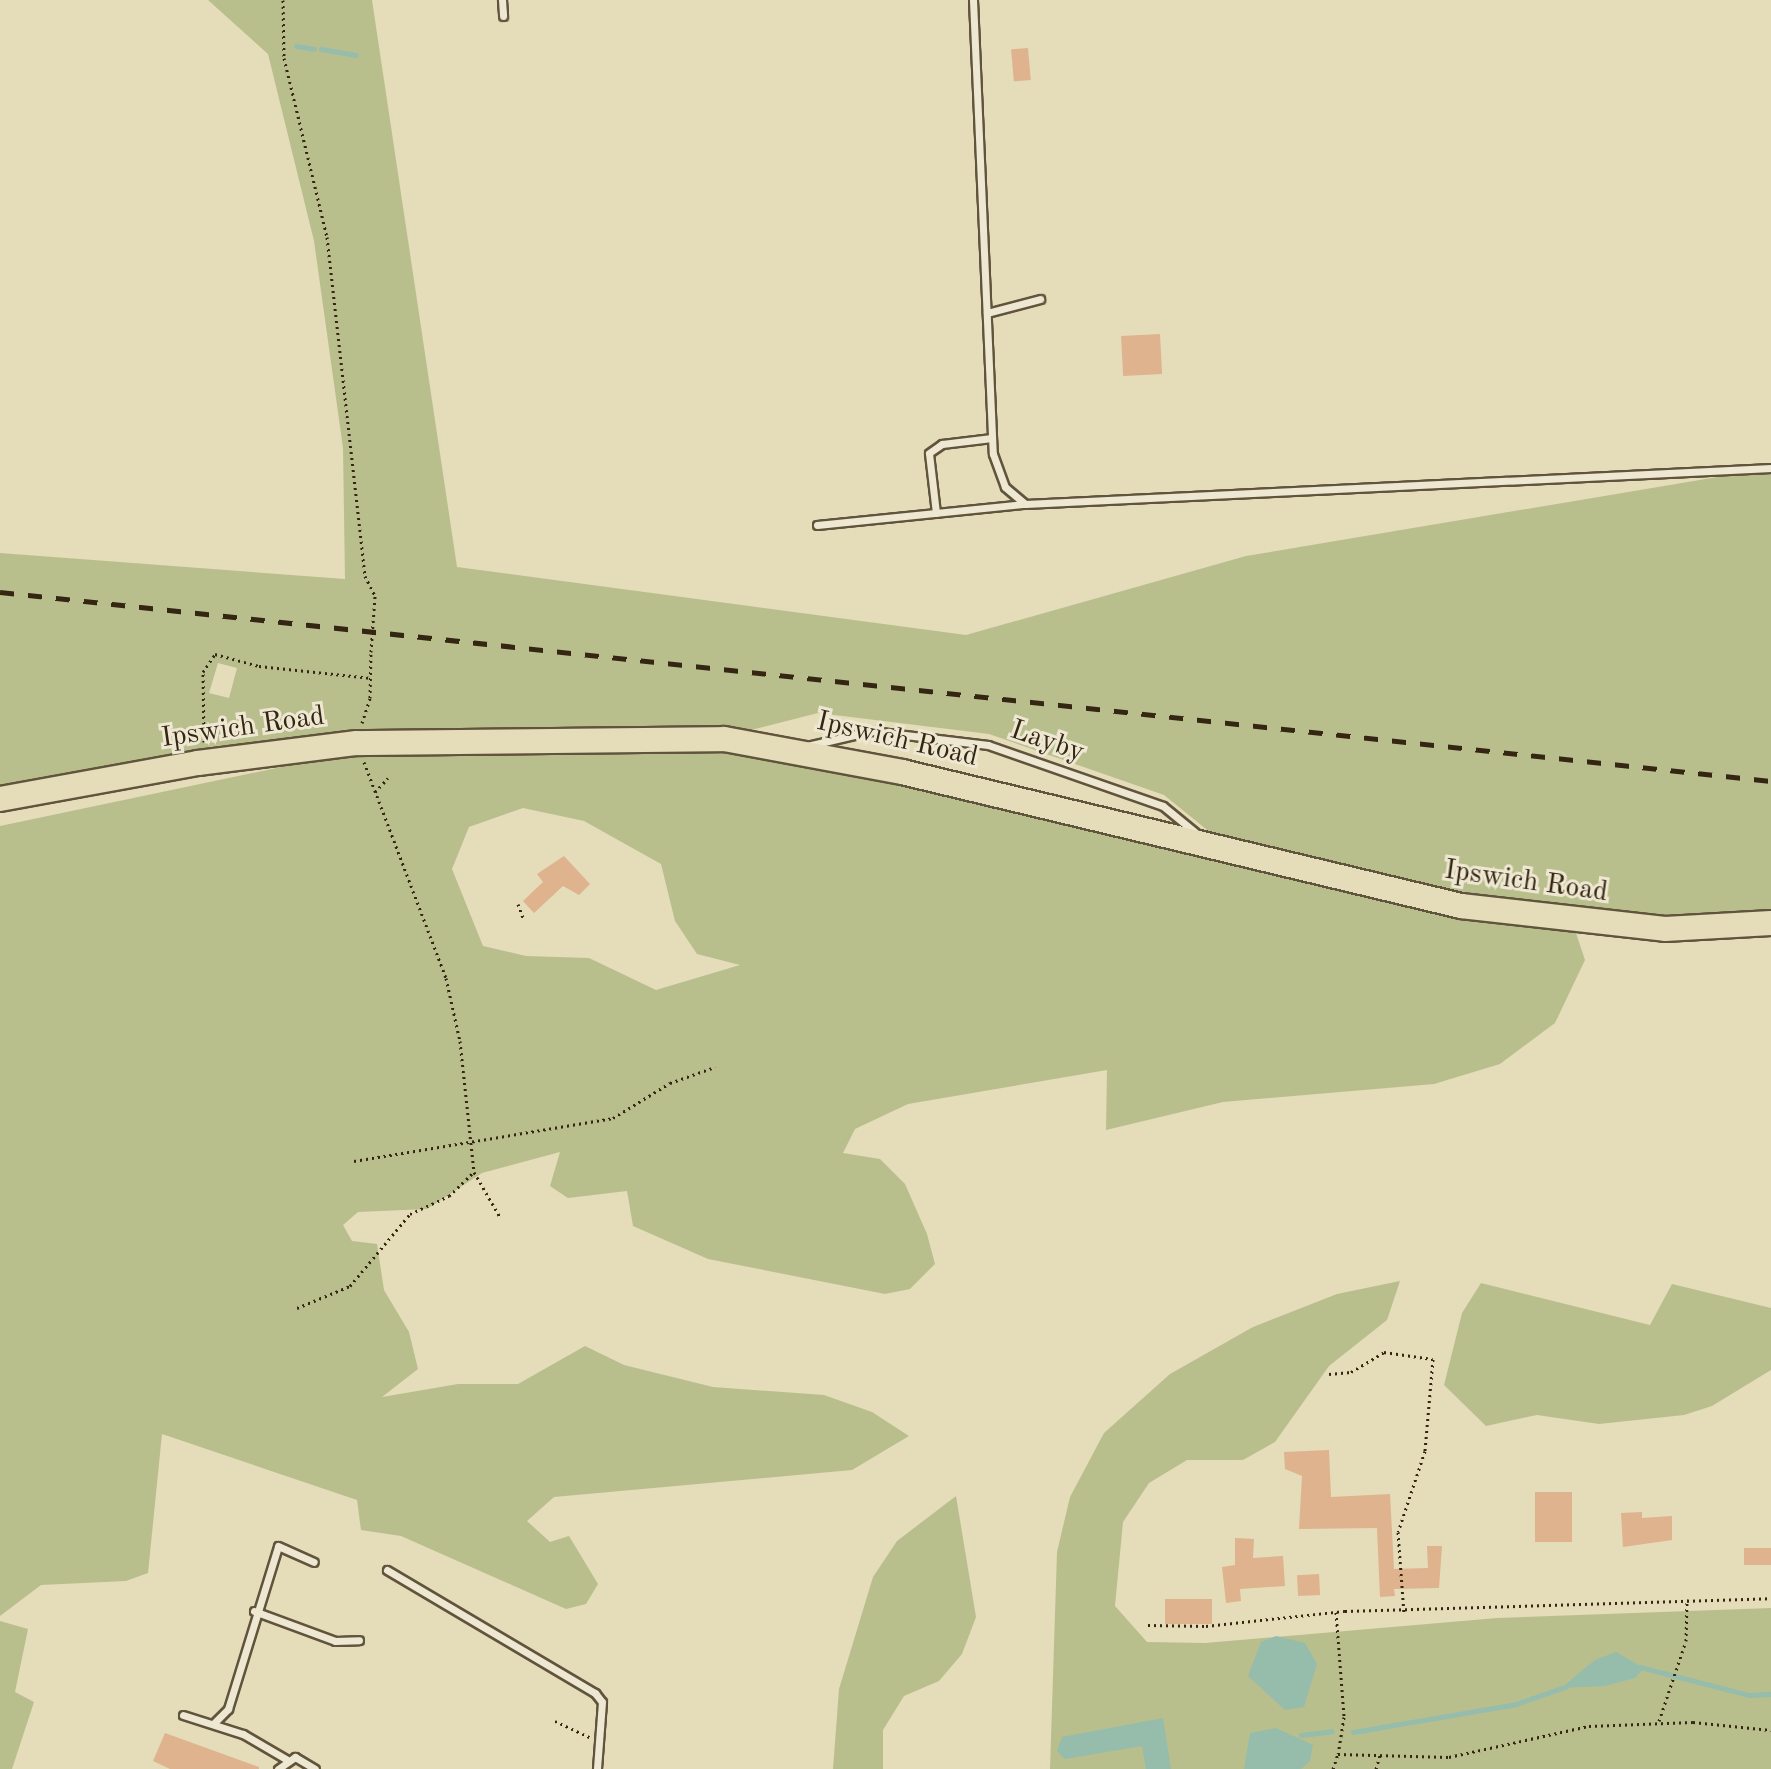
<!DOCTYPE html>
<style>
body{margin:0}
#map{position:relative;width:1771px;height:1769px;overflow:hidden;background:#e5dcb9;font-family:"Old Standard TT",serif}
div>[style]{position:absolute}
.green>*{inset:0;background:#b8bf8d}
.water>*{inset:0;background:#96bcac}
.stream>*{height:5px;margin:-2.5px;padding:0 2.5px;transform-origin:2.5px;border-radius:2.5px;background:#96bcac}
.building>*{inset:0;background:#dfb38d;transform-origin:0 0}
.path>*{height:3px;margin-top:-1.5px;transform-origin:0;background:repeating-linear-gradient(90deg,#352613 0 2px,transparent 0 6px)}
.roads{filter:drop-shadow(2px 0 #61543c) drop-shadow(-2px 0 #61543c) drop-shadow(0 2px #61543c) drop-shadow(0 -2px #61543c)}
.lane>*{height:7px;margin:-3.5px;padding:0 3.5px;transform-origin:3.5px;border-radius:3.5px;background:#eee8d2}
.highway>*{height:24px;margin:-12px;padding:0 12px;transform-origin:12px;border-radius:12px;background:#e5dcb9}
.rail>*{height:5px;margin-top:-2.5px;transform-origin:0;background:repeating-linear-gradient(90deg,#352613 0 14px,transparent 0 28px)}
.path-bridge>*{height:3px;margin-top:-1.5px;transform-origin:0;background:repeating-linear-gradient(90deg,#352613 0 2px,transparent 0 6px)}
span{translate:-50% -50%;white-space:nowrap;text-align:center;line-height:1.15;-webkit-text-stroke:6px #eee8d2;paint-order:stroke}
.street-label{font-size:28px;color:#352613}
</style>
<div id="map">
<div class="green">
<div style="clip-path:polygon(evenodd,208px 0,372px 0,457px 567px,966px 635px,1246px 556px,1771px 468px,1771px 911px,1663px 915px,1458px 892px,1217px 838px,1164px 795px,989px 734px,818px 713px,743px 732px,433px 729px,214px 746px,0 786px,0 553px,345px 579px,343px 448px,314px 241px,268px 54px,208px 0,218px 663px,237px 668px,229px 698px,209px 693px,218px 663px)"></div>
<div style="clip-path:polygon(evenodd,745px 749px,982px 800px,1313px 884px,1576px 933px,1585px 960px,1555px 1023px,1500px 1064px,1434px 1084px,1223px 1102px,1106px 1130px,1107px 1070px,908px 1104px,855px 1129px,843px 1153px,880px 1159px,905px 1184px,927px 1234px,935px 1264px,910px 1289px,885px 1294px,708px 1259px,633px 1226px,627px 1191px,568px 1198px,550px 1186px,560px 1152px,482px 1173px,427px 1209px,358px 1212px,343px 1225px,352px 1241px,377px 1244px,384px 1290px,409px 1332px,418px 1369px,382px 1397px,458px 1384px,518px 1384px,585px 1346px,624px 1365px,713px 1387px,824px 1395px,872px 1412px,909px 1436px,852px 1470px,554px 1497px,527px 1521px,550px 1542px,569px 1536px,598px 1584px,586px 1604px,566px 1609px,401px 1536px,361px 1530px,357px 1500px,162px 1434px,148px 1573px,126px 1581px,41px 1585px,0 1616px,0 826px,353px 752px,745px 749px,523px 808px,584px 821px,661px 864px,675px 921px,697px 954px,740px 965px,656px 990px,589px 958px,526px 956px,483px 946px,452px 869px,469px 827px,523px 808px)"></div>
<div style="clip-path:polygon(1400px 1281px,1387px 1320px,1329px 1366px,1275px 1442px,1243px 1460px,1187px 1460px,1149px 1483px,1123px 1522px,1115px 1606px,1147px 1642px,1205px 1643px,1497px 1618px,1771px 1608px,1771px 1769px,1050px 1769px,1057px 1552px,1070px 1497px,1104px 1433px,1170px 1374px,1253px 1327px,1337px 1294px)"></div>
<div style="clip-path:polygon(1481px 1283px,1650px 1325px,1672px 1284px,1771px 1308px,1771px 1370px,1712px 1406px,1684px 1415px,1599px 1424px,1537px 1415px,1486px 1426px,1444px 1385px,1462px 1313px)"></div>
<div style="clip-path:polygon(956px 1496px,976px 1617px,962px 1654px,939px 1681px,904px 1696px,883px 1730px,883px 1769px,833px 1769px,839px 1689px,873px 1577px,897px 1541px)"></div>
<div style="clip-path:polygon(0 1621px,28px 1629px,15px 1692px,34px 1702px,12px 1769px,0 1769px)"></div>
</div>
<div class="water">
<div style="clip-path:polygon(1276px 1636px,1305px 1643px,1317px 1664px,1304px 1707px,1285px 1710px,1248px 1676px,1261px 1642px)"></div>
<div style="clip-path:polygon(1616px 1652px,1644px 1668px,1635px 1678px,1605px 1686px,1561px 1688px,1595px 1660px)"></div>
<div style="clip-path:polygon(1163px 1718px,1171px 1769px,1146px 1769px,1142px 1746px,1065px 1759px,1057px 1751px,1062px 1737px)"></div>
<div style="clip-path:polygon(1276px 1728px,1313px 1745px,1310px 1761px,1301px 1769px,1244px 1769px,1250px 1733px)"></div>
</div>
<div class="stream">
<div style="left:296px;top:46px;width:18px;rotate:9deg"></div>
<div style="left:321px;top:49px;width:35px;rotate:10deg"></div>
<div style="left:1640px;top:1667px;width:113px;rotate:14.4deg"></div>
<div style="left:1749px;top:1695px;width:22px;rotate:-3deg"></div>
<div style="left:1353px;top:1732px;width:165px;rotate:-9.7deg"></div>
<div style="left:1516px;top:1704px;width:52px;rotate:-19.1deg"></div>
<div style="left:1301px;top:1735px;width:31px;rotate:-7deg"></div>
</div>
<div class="building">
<div style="left:1028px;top:48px;width:32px;height:17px;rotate:85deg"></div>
<div style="left:1160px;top:334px;width:40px;height:39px;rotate:87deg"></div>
<div style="clip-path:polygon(564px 856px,590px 884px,579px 895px,563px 886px,534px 913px,523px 901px,543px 882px,537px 874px)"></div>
<div style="clip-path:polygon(1329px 1450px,1331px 1497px,1390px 1494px,1394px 1569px,1428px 1568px,1427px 1546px,1442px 1546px,1439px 1588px,1394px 1589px,1395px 1596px,1380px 1597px,1377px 1528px,1299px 1529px,1302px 1476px,1285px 1469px,1284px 1452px)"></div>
<div style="left:1535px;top:1492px;width:37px;height:50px"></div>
<div style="clip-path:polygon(1642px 1512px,1642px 1518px,1672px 1516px,1672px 1540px,1623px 1547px,1621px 1513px)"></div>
<div style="clip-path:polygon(1235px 1538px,1254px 1539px,1253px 1558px,1283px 1556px,1285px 1586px,1240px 1589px,1241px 1601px,1226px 1603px,1222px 1567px,1235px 1565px)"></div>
<div style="left:1744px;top:1548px;width:27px;height:17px"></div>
<div style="left:1319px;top:1574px;width:21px;height:22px;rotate:87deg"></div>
<div style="left:1165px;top:1599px;width:47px;height:25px"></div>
<div style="clip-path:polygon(165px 1733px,259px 1767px,259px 1769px,170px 1769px,153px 1761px)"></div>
</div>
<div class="path">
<div style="left:283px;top:0;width:58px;rotate:89deg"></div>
<div style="left:284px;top:58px;width:184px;rotate:76.5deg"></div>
<div style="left:327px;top:237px;width:341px;rotate:83.6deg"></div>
<div style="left:365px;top:576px;width:22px;rotate:63deg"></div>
<div style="left:362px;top:723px;width:26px;rotate:-72deg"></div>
<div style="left:370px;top:698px;width:46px;rotate:-88.8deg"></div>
<div style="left:204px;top:742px;width:70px;rotate:-90.8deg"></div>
<div style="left:203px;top:672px;width:22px;rotate:-56deg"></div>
<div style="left:215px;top:654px;width:46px;rotate:15.3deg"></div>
<div style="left:259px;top:666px;width:113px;rotate:6.1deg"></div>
<div style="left:364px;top:762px;width:231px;rotate:69.2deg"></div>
<div style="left:446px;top:978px;width:65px;rotate:77.5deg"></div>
<div style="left:460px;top:1041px;width:132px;rotate:83.9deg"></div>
<div style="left:474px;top:1172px;width:52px;rotate:60deg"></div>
<div style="left:375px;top:792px;width:19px;rotate:-47deg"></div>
<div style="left:518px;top:904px;width:15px;rotate:70deg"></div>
<div style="left:354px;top:1161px;width:263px;rotate:-9.4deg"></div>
<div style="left:613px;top:1118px;width:67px;rotate:-31.6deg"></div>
<div style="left:670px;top:1083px;width:48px;rotate:-19.6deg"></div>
<div style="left:297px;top:1308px;width:57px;rotate:-22.5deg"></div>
<div style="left:350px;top:1286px;width:94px;rotate:-50.2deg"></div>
<div style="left:410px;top:1214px;width:43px;rotate:-24.8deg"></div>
<div style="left:449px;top:1196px;width:35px;rotate:-44deg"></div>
<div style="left:1329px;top:1374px;width:22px;rotate:-5deg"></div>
<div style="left:1351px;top:1372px;width:39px;rotate:-31deg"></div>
<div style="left:1384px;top:1352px;width:49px;rotate:8.1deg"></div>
<div style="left:1433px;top:1359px;width:92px;rotate:95deg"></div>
<div style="left:1425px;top:1451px;width:85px;rotate:108.4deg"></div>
<div style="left:1398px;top:1532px;width:81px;rotate:85.8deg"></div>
<div style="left:1336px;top:1612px;width:105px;rotate:85.6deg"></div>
<div style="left:1344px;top:1717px;width:37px;rotate:99deg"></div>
<div style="left:1148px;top:1625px;width:58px;rotate:1deg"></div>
<div style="left:1206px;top:1626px;width:140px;rotate:-6.2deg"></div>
<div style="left:1345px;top:1611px;width:426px;rotate:-1.7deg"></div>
<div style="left:555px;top:1721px;width:38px;rotate:25deg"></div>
<div style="left:1659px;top:1721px;width:84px;rotate:-71.4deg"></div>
<div style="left:1686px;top:1641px;width:42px;rotate:-88.6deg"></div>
<div style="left:1333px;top:1769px;width:16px;rotate:-72deg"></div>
<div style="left:1338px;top:1754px;width:111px;rotate:1.5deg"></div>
<div style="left:1449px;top:1757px;width:143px;rotate:-12.5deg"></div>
<div style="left:1589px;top:1726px;width:104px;rotate:-2.2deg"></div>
<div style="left:1693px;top:1722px;width:78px;rotate:5.9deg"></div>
<div style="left:1376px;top:1769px;width:15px;rotate:-74deg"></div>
</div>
<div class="roads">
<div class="lane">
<div style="left:502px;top:0;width:16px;rotate:86deg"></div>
<div style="left:973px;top:0;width:454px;rotate:87.5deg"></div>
<div style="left:993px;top:454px;width:35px;rotate:70deg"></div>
<div style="left:1005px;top:487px;width:26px;rotate:40deg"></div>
<div style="left:1025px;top:504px;width:747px;rotate:-2.76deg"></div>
<div style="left:987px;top:313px;width:55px;rotate:-14.8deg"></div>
<div style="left:936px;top:513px;width:60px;rotate:-96.7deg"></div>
<div style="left:929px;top:453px;width:16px;rotate:-35deg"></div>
<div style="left:942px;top:444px;width:50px;rotate:-6.8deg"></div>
<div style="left:817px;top:525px;width:209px;rotate:-5.8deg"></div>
<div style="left:807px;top:746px;width:67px;rotate:-13deg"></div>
<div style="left:872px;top:731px;width:117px;rotate:6.9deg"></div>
<div style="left:988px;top:745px;width:185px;rotate:19.2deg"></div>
<div style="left:1163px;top:806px;width:43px;rotate:39.3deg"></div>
<div style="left:387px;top:1570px;width:242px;rotate:30.6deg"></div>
<div style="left:595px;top:1693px;width:11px;rotate:52deg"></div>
<div style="left:602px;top:1702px;width:67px;rotate:94.3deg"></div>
<div style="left:254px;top:1611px;width:86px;rotate:20.3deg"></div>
<div style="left:335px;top:1641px;width:24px;rotate:-2deg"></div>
<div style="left:183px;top:1715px;width:63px;rotate:17.6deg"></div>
<div style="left:243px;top:1734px;width:50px;rotate:30.2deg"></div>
<div style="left:214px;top:1723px;width:20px;rotate:-45deg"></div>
<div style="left:228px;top:1709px;width:170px;rotate:-72.9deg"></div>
<div style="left:278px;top:1546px;width:39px;rotate:24deg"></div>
<div style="left:278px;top:1769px;width:21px;rotate:-35deg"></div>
<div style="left:295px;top:1757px;width:23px;rotate:31deg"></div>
</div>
<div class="highway">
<div style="left:0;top:799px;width:201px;rotate:-10.3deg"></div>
<div style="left:198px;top:763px;width:160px;rotate:-7.2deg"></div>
<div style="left:357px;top:743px;width:367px;rotate:-0.6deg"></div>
<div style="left:724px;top:739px;width:181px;rotate:10.5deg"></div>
<div style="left:902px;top:772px;width:575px;rotate:13.48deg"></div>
<div style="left:1461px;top:906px;width:205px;rotate:6.4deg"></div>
<div style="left:1665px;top:929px;width:106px;rotate:-3.2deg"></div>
</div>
</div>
<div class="rail">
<div style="left:0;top:592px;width:1781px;rotate:6.09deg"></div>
</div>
<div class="path-bridge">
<div style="left:371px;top:652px;width:56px;rotate:-85.9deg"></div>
</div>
<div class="street-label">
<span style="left:243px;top:728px;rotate:-8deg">Ipswich Road</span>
<span style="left:897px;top:740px;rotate:13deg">Ipswich Road</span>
<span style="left:1047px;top:742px;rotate:19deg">Layby</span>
<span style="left:1526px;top:882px;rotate:8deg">Ipswich Road</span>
</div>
</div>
